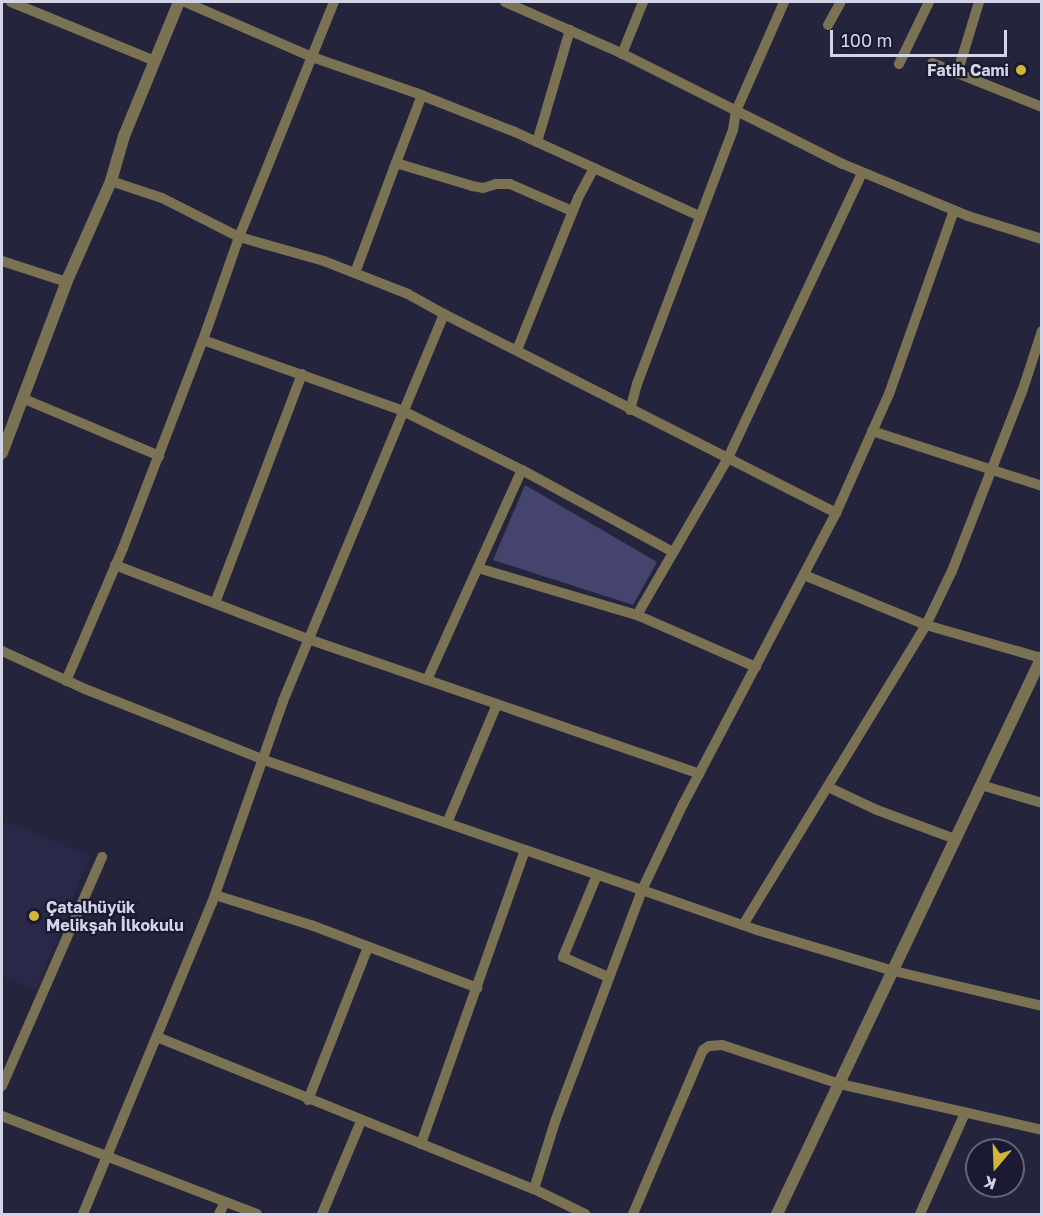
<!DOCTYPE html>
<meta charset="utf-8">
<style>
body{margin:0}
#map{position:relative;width:1043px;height:1216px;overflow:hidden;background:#24243d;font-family:"Golos Text",sans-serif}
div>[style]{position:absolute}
.built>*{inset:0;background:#292848}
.green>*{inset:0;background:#45446f}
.minor>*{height:10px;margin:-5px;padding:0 5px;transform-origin:5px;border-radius:5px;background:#7a7252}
.tertiary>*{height:12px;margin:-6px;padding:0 6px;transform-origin:6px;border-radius:6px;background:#7a7252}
.dots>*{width:16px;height:16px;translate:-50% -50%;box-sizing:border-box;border:3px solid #1b1a33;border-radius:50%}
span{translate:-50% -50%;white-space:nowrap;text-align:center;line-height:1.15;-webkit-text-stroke:4.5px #1b1a33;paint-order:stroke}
.poi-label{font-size:16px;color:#d3d4e5;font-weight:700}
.right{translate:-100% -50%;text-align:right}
.left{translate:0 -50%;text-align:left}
.frame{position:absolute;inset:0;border:3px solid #d3d4e5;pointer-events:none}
.north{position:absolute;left:965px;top:1138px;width:60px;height:60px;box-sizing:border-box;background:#1b1a33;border:2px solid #65647a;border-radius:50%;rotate:199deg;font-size:16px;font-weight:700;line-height:24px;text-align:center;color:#d3d4e5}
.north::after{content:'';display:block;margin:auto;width:21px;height:27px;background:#d2b736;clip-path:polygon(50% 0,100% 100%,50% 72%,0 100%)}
.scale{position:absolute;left:830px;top:30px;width:177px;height:27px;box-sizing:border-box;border:3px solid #d3d4e5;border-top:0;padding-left:8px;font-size:18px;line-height:21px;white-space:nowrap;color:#d3d4e5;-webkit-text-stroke:4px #1b1a33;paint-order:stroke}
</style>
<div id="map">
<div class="built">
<div style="clip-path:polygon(5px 821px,90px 856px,36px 990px,2px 976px,2px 829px)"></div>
</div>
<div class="green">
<div style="clip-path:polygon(525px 485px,657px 562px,633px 605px,493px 560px)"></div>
</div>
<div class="minor">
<div style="left:11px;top:2px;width:156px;rotate:22.3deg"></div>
<div style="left:185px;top:2px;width:138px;rotate:23.4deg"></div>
<div style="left:312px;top:57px;width:110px;rotate:19.1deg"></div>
<div style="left:416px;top:93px;width:106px;rotate:21.5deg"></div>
<div style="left:515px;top:132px;width:202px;rotate:24.5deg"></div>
<div style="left:505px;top:2px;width:124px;rotate:23.7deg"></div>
<div style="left:619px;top:52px;width:250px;rotate:26.6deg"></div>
<div style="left:843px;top:164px;width:135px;rotate:22.6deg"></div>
<div style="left:968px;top:216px;width:77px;rotate:17.3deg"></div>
<div style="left:828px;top:25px;width:26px;rotate:-61deg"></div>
<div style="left:622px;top:54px;width:56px;rotate:-68deg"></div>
<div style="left:932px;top:63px;width:118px;rotate:21.8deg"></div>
<div style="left:899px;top:64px;width:69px;rotate:-64.2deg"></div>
<div style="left:957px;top:74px;width:75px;rotate:-73deg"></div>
<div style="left:537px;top:142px;width:117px;rotate:-73.6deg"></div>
<div style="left:396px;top:163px;width:73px;rotate:-69.1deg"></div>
<div style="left:2px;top:261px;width:68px;rotate:17.9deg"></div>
<div style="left:355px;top:273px;width:117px;rotate:-69.6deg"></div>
<div style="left:396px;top:163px;width:79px;rotate:16.8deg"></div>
<div style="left:472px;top:186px;width:11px;rotate:10deg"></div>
<div style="left:483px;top:188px;width:14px;rotate:-17deg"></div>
<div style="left:496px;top:184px;width:14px"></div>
<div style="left:510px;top:184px;width:68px;rotate:23.5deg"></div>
<div style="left:444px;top:314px;width:440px;rotate:26.9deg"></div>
<div style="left:836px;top:513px;width:329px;rotate:117.7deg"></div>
<div style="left:683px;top:804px;width:95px;rotate:115.5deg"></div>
<div style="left:642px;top:890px;width:124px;rotate:-161.1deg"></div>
<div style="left:203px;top:340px;width:109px;rotate:-70.7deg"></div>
<div style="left:239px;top:237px;width:253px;rotate:-68deg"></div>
<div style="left:517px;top:350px;width:164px;rotate:-68.1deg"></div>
<div style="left:578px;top:198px;width:34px;rotate:-62deg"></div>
<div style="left:22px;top:398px;width:149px;rotate:22.9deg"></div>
<div style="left:630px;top:410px;width:27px;rotate:-75deg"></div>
<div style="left:637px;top:384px;width:272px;rotate:-69.3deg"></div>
<div style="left:733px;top:130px;width:19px;rotate:-81deg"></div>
<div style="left:736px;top:111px;width:119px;rotate:-66.2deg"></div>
<div style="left:872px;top:431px;width:179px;rotate:17.9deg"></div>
<div style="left:836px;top:513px;width:130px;rotate:-66deg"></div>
<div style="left:889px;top:394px;width:195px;rotate:-70.5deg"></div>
<div style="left:115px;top:565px;width:207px;rotate:21deg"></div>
<div style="left:308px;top:639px;width:414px;rotate:19deg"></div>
<div style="left:478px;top:568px;width:166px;rotate:16.5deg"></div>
<div style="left:637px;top:615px;width:130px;rotate:23.6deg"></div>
<div style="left:804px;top:575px;width:132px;rotate:22.3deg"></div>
<div style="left:926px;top:625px;width:60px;rotate:-64.3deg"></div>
<div style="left:952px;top:571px;width:195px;rotate:-68.7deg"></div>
<div style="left:1023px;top:389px;width:61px;rotate:-71.9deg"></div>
<div style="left:215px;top:603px;width:245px;rotate:-69.2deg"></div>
<div style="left:637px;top:615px;width:179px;rotate:-59.9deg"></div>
<div style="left:727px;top:460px;width:317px;rotate:-64.8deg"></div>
<div style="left:2px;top:651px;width:91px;rotate:24.6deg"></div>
<div style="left:85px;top:689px;width:193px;rotate:21.6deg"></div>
<div style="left:264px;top:760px;width:276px;rotate:19deg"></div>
<div style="left:525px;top:850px;width:312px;rotate:109.5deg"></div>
<div style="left:427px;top:680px;width:230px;rotate:-65.7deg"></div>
<div style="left:66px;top:681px;width:145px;rotate:-66.8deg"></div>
<div style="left:123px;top:548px;width:223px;rotate:-69deg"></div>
<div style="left:203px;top:340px;width:212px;rotate:19.5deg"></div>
<div style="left:403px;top:411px;width:133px;rotate:26.4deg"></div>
<div style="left:522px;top:470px;width:172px;rotate:28.5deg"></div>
<div style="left:981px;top:785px;width:64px;rotate:16.4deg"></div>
<div style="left:828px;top:787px;width:54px;rotate:25.1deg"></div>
<div style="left:877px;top:810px;width:83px;rotate:20.4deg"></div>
<div style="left:447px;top:823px;width:129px;rotate:-67.2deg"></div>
<div style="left:597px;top:875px;width:89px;rotate:112.5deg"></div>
<div style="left:563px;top:957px;width:49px;rotate:24deg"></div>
<div style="left:215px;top:895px;width:101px;rotate:17.4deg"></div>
<div style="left:311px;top:925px;width:178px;rotate:20.7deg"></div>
<div style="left:743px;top:925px;width:351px;rotate:-58.6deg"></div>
<div style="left:926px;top:625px;width:120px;rotate:16deg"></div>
<div style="left:157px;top:1037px;width:406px;rotate:22deg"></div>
<div style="left:534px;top:1189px;width:57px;rotate:26.1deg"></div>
<div style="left:2px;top:1086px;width:250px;rotate:-66.4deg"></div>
<div style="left:308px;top:1100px;width:164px;rotate:-68.6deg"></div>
<div style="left:2px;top:1116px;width:273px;rotate:21deg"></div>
<div style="left:534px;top:1189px;width:73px;rotate:-72.6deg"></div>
<div style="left:556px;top:1119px;width:245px;rotate:-69.4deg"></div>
<div style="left:642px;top:890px;width:122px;rotate:19.2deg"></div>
<div style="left:757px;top:930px;width:143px;rotate:16.7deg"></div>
<div style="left:894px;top:971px;width:152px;rotate:13.3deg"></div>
<div style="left:83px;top:1214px;width:337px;rotate:-67.5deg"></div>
<div style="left:212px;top:903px;width:214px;rotate:-70.6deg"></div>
<div style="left:283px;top:701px;width:419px;rotate:-67.4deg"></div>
<div style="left:444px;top:314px;width:41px;rotate:-150.9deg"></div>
<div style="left:408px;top:294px;width:90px;rotate:-158.6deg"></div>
<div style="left:324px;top:261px;width:88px;rotate:-164.2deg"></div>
<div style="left:239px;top:237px;width:86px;rotate:-153.1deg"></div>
<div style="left:162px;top:198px;width:54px;rotate:-161.6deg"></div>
<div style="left:219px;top:1214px;width:13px;rotate:-63deg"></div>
<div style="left:322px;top:1214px;width:101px;rotate:-67.2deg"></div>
<div style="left:633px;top:1214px;width:178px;rotate:-66.9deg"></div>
<div style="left:703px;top:1050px;width:7px;rotate:-34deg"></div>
<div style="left:709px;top:1046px;width:13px;rotate:-4deg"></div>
<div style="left:722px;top:1045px;width:124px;rotate:18.3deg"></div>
<div style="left:840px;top:1084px;width:207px;rotate:12.8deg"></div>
<div style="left:920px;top:1214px;width:111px;rotate:-66deg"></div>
</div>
<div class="tertiary">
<div style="left:2px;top:453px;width:189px;rotate:-69.3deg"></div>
<div style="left:69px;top:276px;width:104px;rotate:-66.1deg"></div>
<div style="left:111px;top:181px;width:47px;rotate:-73.9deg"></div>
<div style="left:124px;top:136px;width:145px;rotate:-67.7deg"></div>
<div style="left:777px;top:1214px;width:617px;rotate:-64.56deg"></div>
</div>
<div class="dots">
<div style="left:1021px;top:70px;background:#d2b736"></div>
<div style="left:34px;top:916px;background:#d2b736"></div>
</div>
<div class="poi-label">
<span class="right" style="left:1009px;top:70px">Fatih Cami</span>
<span class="left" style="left:46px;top:916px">Çatalhüyük<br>Melikşah İlkokulu</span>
</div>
<div class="frame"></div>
<div class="north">K</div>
<div class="scale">100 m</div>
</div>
